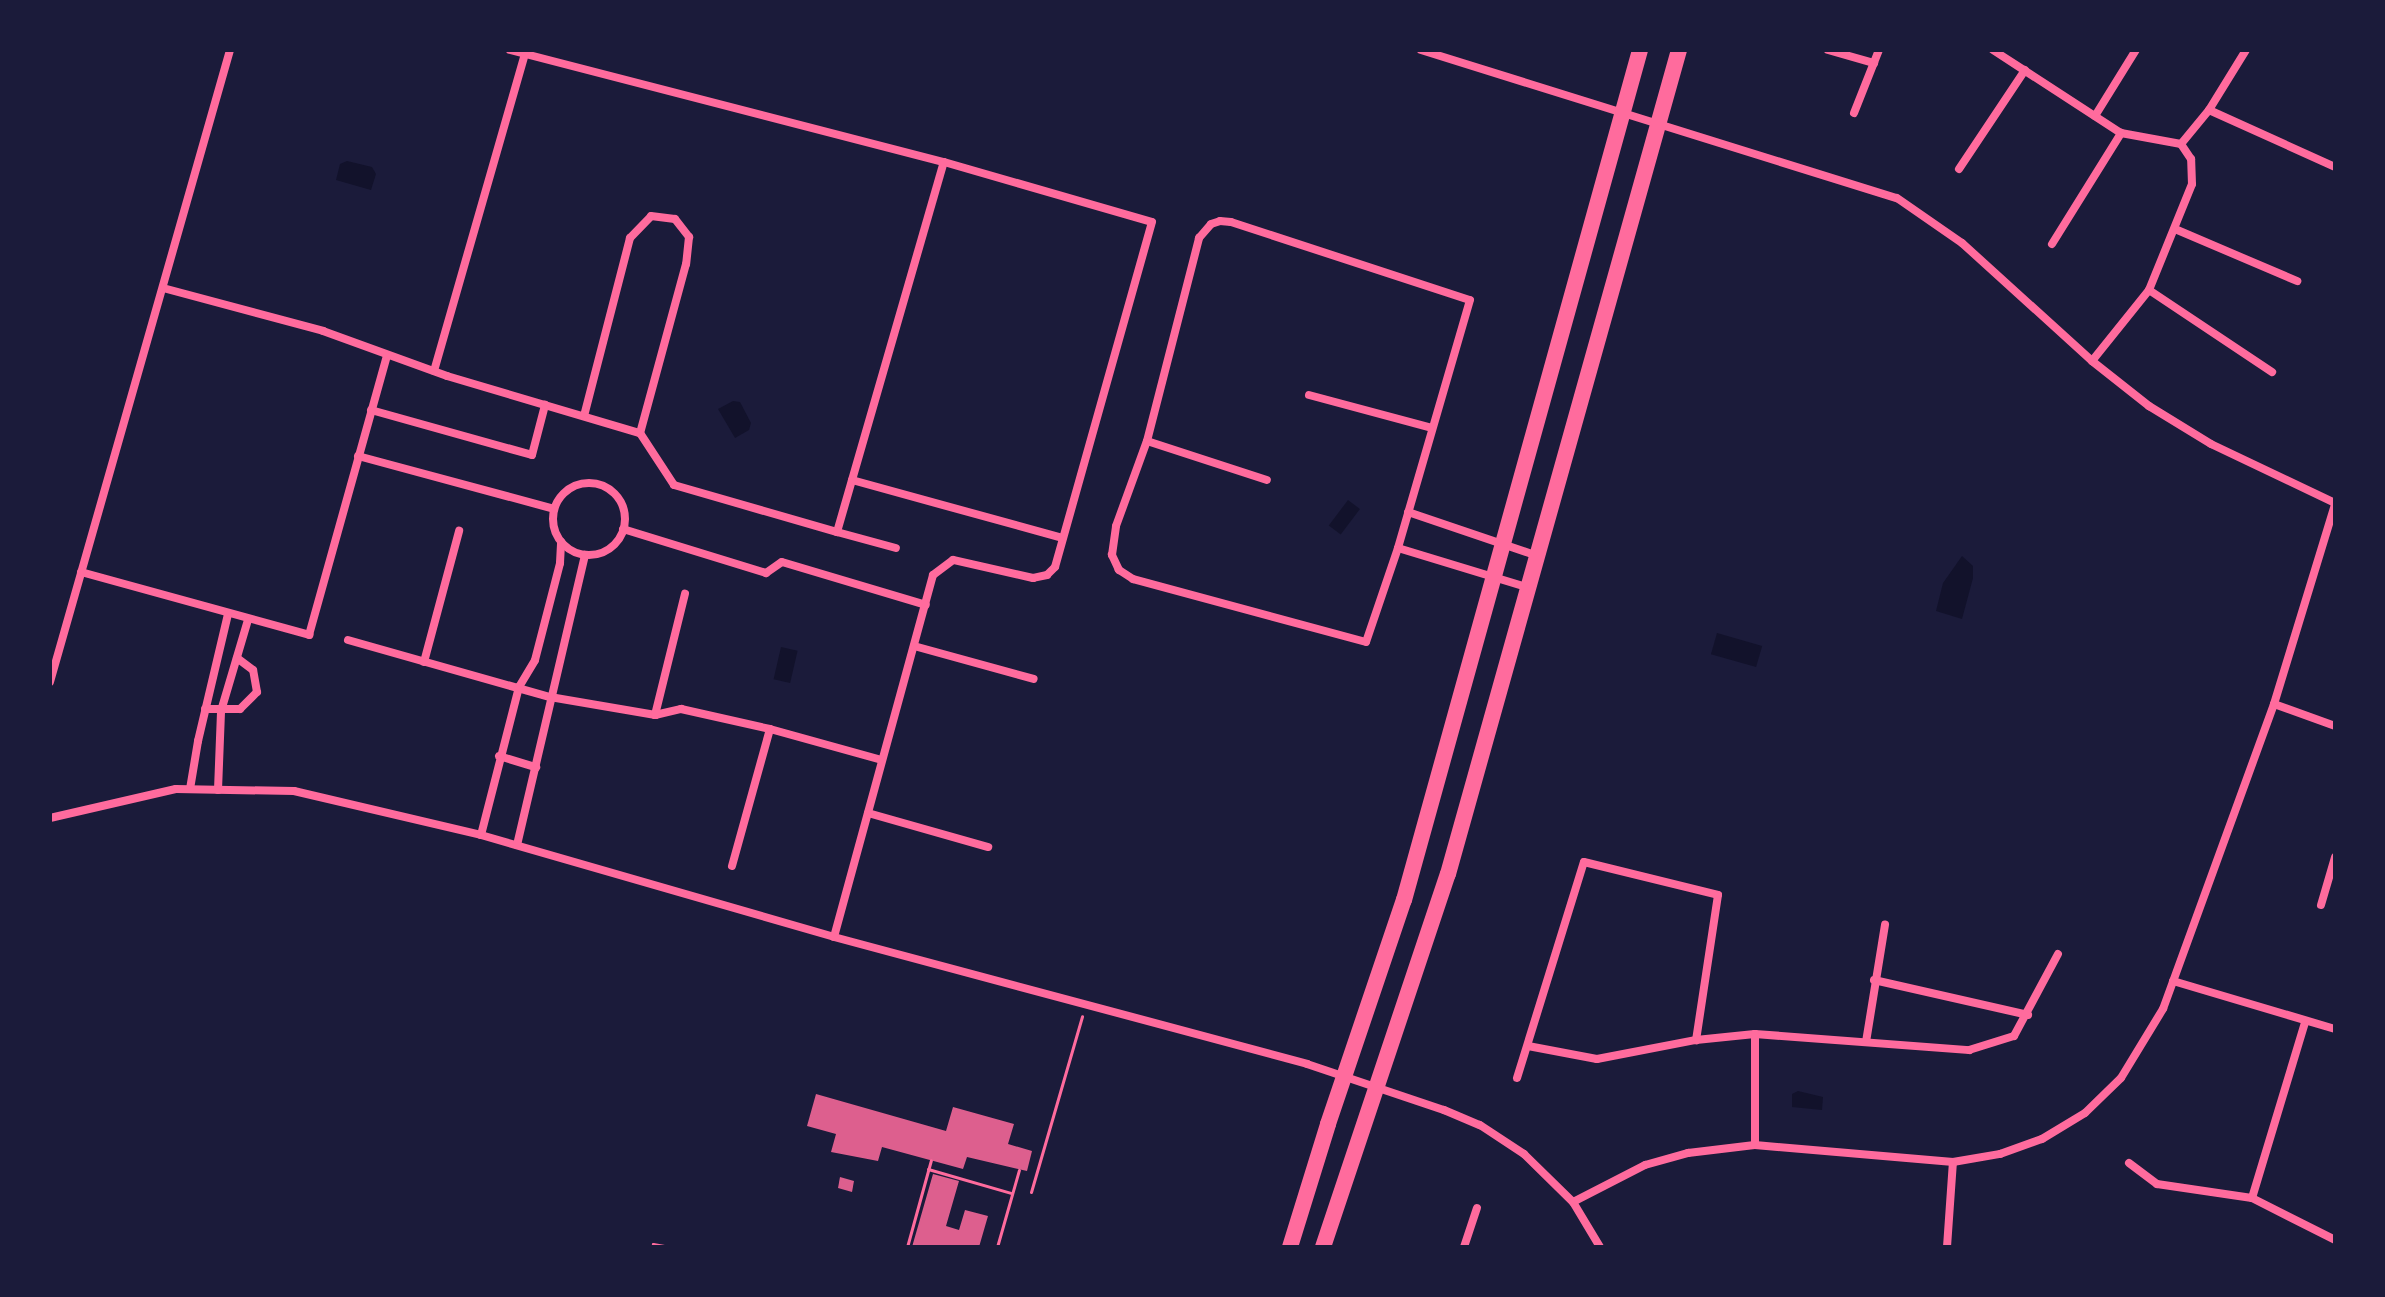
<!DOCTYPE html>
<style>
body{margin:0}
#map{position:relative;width:2385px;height:1297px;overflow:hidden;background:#1b1b3a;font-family:"Space Grotesk",sans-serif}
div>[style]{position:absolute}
.water>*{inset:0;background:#12122b;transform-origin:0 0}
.building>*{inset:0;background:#dd5f8e}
.path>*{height:3px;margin:-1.5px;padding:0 1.5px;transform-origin:1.5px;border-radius:1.5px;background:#ff6b9d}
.minor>*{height:8px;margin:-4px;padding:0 4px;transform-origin:4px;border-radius:4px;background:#ff6b9d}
.minor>.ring{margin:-4px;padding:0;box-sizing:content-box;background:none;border:8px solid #ff6b9d;border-radius:50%}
.secondary>*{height:16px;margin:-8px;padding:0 8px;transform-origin:8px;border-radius:8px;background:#ff6b9d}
span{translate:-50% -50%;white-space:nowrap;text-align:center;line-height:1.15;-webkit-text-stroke:8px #1b1b3a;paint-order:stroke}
.frame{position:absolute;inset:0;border:52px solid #1b1b3a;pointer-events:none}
</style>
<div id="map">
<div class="water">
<div style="clip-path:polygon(347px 161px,372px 167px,376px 174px,371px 190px,336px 180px,340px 164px)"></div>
<div style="clip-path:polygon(733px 401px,740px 402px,751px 423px,749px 430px,735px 438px,718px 409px)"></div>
<div style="left:1348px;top:500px;width:15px;height:32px;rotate:37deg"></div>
<div style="clip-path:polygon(1962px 556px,1973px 566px,1973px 578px,1962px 619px,1936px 611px,1943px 583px)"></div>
<div style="left:1717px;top:633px;width:47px;height:22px;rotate:16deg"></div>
<div style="left:781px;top:647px;width:17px;height:33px;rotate:13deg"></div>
<div style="clip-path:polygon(1798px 1091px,1823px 1097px,1822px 1110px,1792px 1107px,1792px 1094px)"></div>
</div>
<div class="building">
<div style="clip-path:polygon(816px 1094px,946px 1131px,953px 1107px,1014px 1124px,1008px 1144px,1032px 1151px,1027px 1171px,967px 1157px,963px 1169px,882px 1147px,878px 1161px,831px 1152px,836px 1134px,807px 1126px)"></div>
<div style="clip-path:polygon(933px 1174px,959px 1181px,946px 1226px,959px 1230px,965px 1210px,988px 1216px,979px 1247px,912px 1247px)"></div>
<div style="clip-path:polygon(840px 1177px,854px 1181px,852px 1192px,838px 1188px)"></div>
</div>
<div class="path">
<div style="left:928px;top:1169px;width:86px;rotate:16.1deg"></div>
<div style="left:1031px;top:1192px;width:183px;rotate:-73.8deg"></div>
<div style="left:652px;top:1247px;width:3px;rotate:-72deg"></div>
<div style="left:653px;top:1244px;width:17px;rotate:10deg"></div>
<div style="left:907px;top:1247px;width:90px;rotate:-74.6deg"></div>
<div style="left:997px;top:1247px;width:80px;rotate:-74.1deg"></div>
</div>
<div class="minor">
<div style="left:510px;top:50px;width:448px;rotate:14.5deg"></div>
<div style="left:944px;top:162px;width:216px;rotate:16.1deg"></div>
<div style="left:1152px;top:222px;width:358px;rotate:105.7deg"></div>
<div style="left:1055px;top:567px;width:11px;rotate:135deg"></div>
<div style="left:1047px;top:575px;width:14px;rotate:168deg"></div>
<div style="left:1033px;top:578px;width:82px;rotate:-167.3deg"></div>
<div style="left:953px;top:560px;width:25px;rotate:143deg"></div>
<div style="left:933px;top:575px;width:375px;rotate:105.3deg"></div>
<div style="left:1421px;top:50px;width:498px;rotate:17.3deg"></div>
<div style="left:1897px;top:198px;width:79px;rotate:34.7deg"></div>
<div style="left:1962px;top:243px;width:176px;rotate:42.2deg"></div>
<div style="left:2092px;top:361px;width:73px;rotate:38.3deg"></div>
<div style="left:2149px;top:406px;width:73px;rotate:31.5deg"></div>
<div style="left:2211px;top:444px;width:137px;rotate:25.4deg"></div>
<div style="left:1828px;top:50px;width:48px;rotate:15.8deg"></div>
<div style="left:1993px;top:50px;width:153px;rotate:33deg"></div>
<div style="left:2121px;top:133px;width:61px;rotate:10.4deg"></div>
<div style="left:2181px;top:144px;width:44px;rotate:-50.5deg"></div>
<div style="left:2209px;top:110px;width:70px;rotate:-58.3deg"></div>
<div style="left:2209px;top:110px;width:138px;rotate:24.3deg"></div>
<div style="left:1854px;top:113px;width:68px;rotate:-68.4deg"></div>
<div style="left:2095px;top:116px;width:78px;rotate:-58.2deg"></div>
<div style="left:1959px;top:169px;width:119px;rotate:-56.3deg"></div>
<div style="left:1220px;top:221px;width:11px;rotate:5deg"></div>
<div style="left:1231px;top:222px;width:251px;rotate:18.1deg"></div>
<div style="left:1470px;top:300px;width:258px;rotate:106.2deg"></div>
<div style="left:1398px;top:548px;width:99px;rotate:108.8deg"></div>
<div style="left:1366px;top:642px;width:241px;rotate:-164.9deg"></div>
<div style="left:1133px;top:579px;width:17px;rotate:-147deg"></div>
<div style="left:1119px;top:570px;width:17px;rotate:-115deg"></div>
<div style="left:1112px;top:555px;width:29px;rotate:-82deg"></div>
<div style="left:1116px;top:526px;width:90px;rotate:-70deg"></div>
<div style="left:1147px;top:441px;width:210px;rotate:-75.6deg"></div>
<div style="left:1199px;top:238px;width:18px;rotate:-49deg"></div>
<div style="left:1211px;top:224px;width:9px;rotate:-18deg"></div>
<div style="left:2175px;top:229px;width:133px;rotate:23.1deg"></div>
<div style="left:2052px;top:244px;width:131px;rotate:-58.1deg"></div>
<div style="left:163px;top:288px;width:166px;rotate:15deg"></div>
<div style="left:323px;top:331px;width:132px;rotate:19.9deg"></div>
<div style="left:447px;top:376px;width:201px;rotate:16.5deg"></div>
<div style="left:640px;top:433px;width:62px;rotate:56.8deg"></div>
<div style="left:674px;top:485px;width:170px;rotate:16.1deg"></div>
<div style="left:837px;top:532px;width:385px;rotate:-73.9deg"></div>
<div style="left:2149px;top:290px;width:148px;rotate:33.7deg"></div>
<div style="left:2092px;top:361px;width:91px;rotate:-51.2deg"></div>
<div style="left:2149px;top:290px;width:114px;rotate:-67.9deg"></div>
<div style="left:2192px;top:184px;width:25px;rotate:-92deg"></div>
<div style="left:2191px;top:159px;width:18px;rotate:-124deg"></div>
<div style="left:434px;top:371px;width:330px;rotate:-74deg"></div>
<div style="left:1309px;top:395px;width:127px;rotate:15deg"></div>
<div style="left:371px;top:410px;width:167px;rotate:15.6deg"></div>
<div style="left:532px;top:455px;width:52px;rotate:-75.4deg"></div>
<div style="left:584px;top:416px;width:184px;rotate:-75.5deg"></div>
<div style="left:630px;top:238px;width:30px;rotate:-46deg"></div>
<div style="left:651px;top:216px;width:24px;rotate:7deg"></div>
<div style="left:675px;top:219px;width:23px;rotate:52deg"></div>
<div style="left:689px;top:237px;width:27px;rotate:96deg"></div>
<div style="left:686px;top:264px;width:175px;rotate:105.2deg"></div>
<div style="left:1147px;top:441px;width:126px;rotate:18deg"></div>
<div style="left:358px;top:456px;width:203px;rotate:15.1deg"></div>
<div style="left:852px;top:480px;width:218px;rotate:15.4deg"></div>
<div class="ring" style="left:553px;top:483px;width:64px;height:64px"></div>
<div style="left:1408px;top:512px;width:134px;rotate:18.7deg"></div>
<div style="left:623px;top:529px;width:150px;rotate:17.1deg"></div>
<div style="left:766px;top:573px;width:19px;rotate:-35deg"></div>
<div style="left:782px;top:562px;width:150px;rotate:16.6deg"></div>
<div style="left:837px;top:532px;width:61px;rotate:15.2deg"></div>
<div style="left:1398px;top:548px;width:134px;rotate:16.9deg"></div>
<div style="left:81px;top:572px;width:237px;rotate:15.4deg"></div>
<div style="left:309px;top:635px;width:290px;rotate:-74.4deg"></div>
<div style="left:348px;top:640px;width:210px;rotate:15.8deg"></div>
<div style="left:550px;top:697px;width:107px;rotate:9.7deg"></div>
<div style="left:655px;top:715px;width:27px;rotate:-13deg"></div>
<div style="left:681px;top:709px;width:91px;rotate:12.7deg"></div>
<div style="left:770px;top:729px;width:116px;rotate:15.5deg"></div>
<div style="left:914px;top:646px;width:124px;rotate:15.4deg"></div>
<div style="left:424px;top:662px;width:136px;rotate:-75deg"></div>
<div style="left:50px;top:682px;width:657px;rotate:-74.1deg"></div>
<div style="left:2274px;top:704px;width:65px;rotate:19.8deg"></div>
<div style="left:205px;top:709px;width:35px"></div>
<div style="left:240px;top:709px;width:24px;rotate:-45deg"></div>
<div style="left:257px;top:692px;width:22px;rotate:-100deg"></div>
<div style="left:253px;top:670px;width:20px;rotate:-143deg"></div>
<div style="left:655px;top:715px;width:125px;rotate:-76.1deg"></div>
<div style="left:499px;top:756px;width:39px;rotate:17deg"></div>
<div style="left:190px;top:789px;width:49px;rotate:-80.5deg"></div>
<div style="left:198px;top:741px;width:130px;rotate:-76.7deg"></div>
<div style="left:218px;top:790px;width:79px;rotate:-87.8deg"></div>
<div style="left:221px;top:711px;width:95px;rotate:-73.5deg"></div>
<div style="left:868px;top:813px;width:125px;rotate:15.8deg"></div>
<div style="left:50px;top:818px;width:129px;rotate:-13deg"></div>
<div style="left:176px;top:789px;width:118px;rotate:1deg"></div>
<div style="left:294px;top:791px;width:192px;rotate:13.2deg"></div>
<div style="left:481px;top:835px;width:367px;rotate:16.1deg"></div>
<div style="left:834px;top:937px;width:490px;rotate:15deg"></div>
<div style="left:1307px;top:1064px;width:145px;rotate:18.6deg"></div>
<div style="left:1444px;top:1110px;width:39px;rotate:23deg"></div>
<div style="left:1480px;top:1125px;width:53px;rotate:33.4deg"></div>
<div style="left:1524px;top:1154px;width:69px;rotate:44.4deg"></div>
<div style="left:1573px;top:1202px;width:52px;rotate:59deg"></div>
<div style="left:481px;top:835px;width:153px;rotate:-75.6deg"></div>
<div style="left:519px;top:687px;width:31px;rotate:-59deg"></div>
<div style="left:535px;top:660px;width:100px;rotate:-75.5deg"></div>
<div style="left:560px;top:563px;width:21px;rotate:-87deg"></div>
<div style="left:517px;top:845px;width:298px;rotate:-76.8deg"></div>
<div style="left:732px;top:866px;width:142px;rotate:-74.5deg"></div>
<div style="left:2321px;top:905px;width:50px;rotate:-73.7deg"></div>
<div style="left:1874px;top:980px;width:158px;rotate:12.8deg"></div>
<div style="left:2173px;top:981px;width:169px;rotate:16.5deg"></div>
<div style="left:1866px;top:1042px;width:119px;rotate:-80.8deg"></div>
<div style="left:1528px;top:1046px;width:70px;rotate:10.7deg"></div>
<div style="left:1597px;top:1059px;width:101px;rotate:-10.9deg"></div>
<div style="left:1696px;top:1040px;width:59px;rotate:-5.8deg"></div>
<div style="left:1755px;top:1034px;width:215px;rotate:4.3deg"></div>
<div style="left:1969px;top:1050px;width:47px;rotate:-17.3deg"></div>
<div style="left:2014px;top:1036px;width:93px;rotate:-61.8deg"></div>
<div style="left:1517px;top:1078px;width:226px;rotate:-72.8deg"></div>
<div style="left:1584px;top:862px;width:138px;rotate:13.8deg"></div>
<div style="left:1718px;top:895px;width:147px;rotate:98.6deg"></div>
<div style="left:1755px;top:1145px;width:111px;rotate:-90deg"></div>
<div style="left:2129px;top:1163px;width:35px;rotate:37deg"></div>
<div style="left:2157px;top:1184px;width:96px;rotate:8.4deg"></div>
<div style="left:2252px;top:1198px;width:93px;rotate:26.8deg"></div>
<div style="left:2252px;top:1198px;width:184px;rotate:-73.2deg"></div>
<div style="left:1573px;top:1202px;width:81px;rotate:-27.2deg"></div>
<div style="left:1645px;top:1165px;width:45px;rotate:-15.6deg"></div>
<div style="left:1688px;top:1153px;width:67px;rotate:-6.8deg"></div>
<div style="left:1755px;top:1145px;width:199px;rotate:4.9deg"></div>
<div style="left:1953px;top:1162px;width:48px;rotate:-9.7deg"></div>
<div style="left:2000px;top:1154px;width:45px;rotate:-19.7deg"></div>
<div style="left:2042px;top:1139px;width:50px;rotate:-31.2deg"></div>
<div style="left:2085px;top:1113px;width:50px;rotate:-44.2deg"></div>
<div style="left:2121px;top:1078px;width:81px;rotate:-58.7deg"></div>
<div style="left:2163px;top:1009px;width:325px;rotate:-70deg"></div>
<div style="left:2274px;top:704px;width:208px;rotate:-73deg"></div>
<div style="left:1464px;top:1247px;width:41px;rotate:-71.6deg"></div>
<div style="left:1947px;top:1247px;width:85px;rotate:-86deg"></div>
</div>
<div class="secondary">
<div style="left:1290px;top:1247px;width:129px;rotate:-72.8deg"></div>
<div style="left:1328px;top:1124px;width:237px;rotate:-71.3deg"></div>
<div style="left:1404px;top:900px;width:882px;rotate:-74.48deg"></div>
<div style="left:1323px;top:1247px;width:393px;rotate:-71.5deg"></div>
<div style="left:1448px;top:874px;width:856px;rotate:-74.34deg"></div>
</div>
<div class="frame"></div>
</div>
